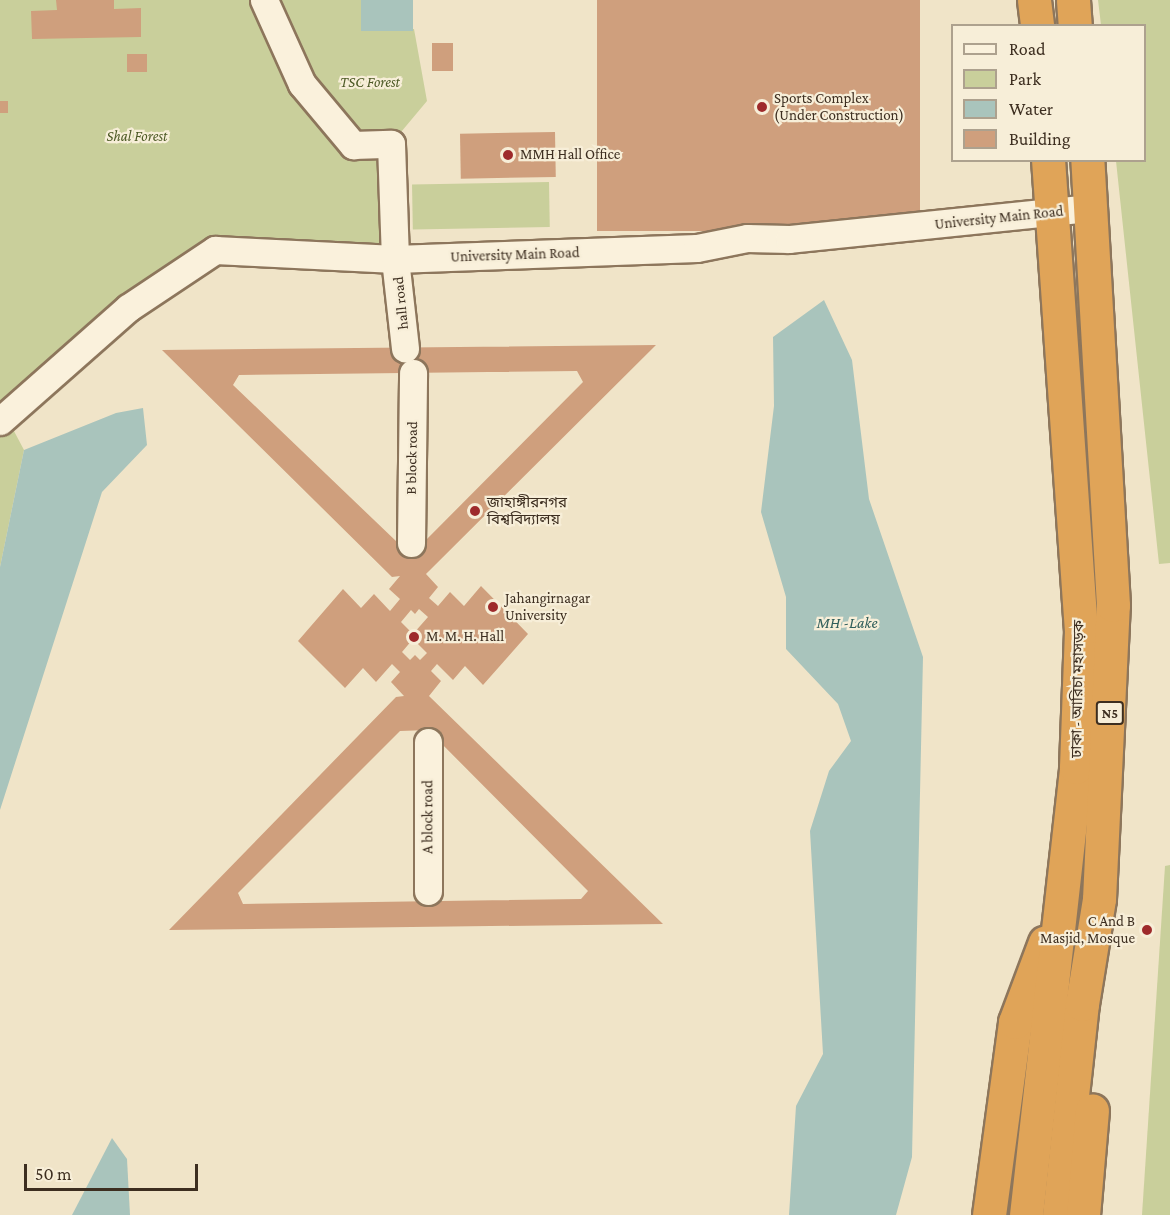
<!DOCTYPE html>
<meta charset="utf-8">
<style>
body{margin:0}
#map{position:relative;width:1170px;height:1215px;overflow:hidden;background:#f0e4c8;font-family:"Crimson Pro","Noto Sans Bengali",serif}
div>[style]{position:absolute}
.green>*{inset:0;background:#c9cf9b;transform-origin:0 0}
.water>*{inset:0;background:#a9c4bc;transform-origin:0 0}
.building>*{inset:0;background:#cf9f7d;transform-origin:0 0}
.roads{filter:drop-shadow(2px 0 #8d765c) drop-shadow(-2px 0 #8d765c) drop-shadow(0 2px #8d765c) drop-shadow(0 -2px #8d765c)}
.minor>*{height:27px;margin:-13.5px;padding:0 13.5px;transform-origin:13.5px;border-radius:13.5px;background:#faf1dc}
.highway>*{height:33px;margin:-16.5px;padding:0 16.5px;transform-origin:16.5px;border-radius:16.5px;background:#e0a458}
.dots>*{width:16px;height:16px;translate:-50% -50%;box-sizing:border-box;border:3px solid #f7eed8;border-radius:50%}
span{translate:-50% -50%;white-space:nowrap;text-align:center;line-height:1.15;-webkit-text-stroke:4.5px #f7eed8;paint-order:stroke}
.shield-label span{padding:2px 4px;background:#f7eed8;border:2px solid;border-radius:4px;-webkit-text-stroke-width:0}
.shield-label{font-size:14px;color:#3d2e20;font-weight:700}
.park-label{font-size:15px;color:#4d5a26;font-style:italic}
.poi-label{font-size:15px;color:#3d2e20}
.left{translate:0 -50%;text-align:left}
.right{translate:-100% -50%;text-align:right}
.street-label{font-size:15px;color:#3d2e20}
.water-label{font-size:16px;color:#2f5d5a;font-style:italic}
.legend{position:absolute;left:951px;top:24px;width:195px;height:138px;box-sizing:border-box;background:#f7eed8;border:2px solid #ada18e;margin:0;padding:8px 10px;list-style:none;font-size:18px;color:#3d2e20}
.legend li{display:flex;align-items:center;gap:12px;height:30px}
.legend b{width:30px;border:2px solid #ada18e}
.scale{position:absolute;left:24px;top:1164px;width:174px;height:27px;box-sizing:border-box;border:3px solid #3d2e20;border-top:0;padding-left:8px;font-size:18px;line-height:21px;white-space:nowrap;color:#3d2e20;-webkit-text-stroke:4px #f7eed8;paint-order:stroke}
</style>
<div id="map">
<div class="green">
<div style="clip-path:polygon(0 0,361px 0,363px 31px,414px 29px,427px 101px,391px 144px,395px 259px,215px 250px,6px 416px,24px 450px,0 567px)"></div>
<div style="clip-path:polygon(1098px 0,1170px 0,1170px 563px,1159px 564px,1116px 161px,1144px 160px,1144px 26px,1101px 25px)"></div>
<div style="left:549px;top:182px;width:45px;height:137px;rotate:89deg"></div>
<div style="clip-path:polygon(1170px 865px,1170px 1215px,1142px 1215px,1165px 866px)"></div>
</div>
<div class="water">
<div style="left:361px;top:0;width:52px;height:31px"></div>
<div style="clip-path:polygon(824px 300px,852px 360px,869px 499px,923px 657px,912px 1157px,896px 1215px,789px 1215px,796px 1106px,823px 1054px,810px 831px,829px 771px,851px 741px,838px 704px,786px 649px,786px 597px,761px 512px,774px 406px,773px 337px)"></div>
<div style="clip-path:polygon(143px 408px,147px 445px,102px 492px,0 810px,0 567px,24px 450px,116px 413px)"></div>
<div style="clip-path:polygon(112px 1138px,127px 1159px,130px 1215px,72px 1215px)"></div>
</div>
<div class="building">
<div style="clip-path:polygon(56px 0,114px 0,114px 9px,141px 8px,141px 37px,32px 39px,31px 11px,57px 10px)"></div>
<div style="left:597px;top:0;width:323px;height:231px"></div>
<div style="left:432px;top:43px;width:21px;height:28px"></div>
<div style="left:127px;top:54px;width:20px;height:18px"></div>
<div style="left:0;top:101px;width:8px;height:12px"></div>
<div style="left:555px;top:132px;width:45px;height:95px;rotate:89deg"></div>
<div style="clip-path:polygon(evenodd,656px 345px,426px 574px,438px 587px,429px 598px,438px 606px,450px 592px,464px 606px,481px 586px,528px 634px,483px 685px,465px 666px,453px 680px,437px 664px,431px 671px,441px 681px,429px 696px,663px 924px,169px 930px,396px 697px,404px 696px,391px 682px,400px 672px,392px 664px,376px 682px,363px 668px,345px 688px,298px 641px,343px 589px,361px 608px,374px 594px,390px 611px,400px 599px,389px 589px,400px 576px,392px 577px,162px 350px,656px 345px,577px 371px,583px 382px,423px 543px,397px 542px,233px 385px,239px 375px,577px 371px,656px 345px,419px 609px,428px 617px,413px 634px,401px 622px,411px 610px,415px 614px,419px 609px,656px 345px,413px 639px,427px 653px,420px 660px,415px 655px,410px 660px,402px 652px,413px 639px,656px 345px,428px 730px,588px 891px,581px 899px,243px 904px,238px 893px,400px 731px,428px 730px)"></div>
</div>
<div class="roads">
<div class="minor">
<div style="left:264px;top:0;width:92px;rotate:65.7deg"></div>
<div style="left:302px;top:84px;width:80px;rotate:50.1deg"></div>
<div style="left:353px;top:145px;width:38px;rotate:-2deg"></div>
<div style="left:391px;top:144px;width:115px;rotate:88deg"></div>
<div style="left:395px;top:259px;width:90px;rotate:83.6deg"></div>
<div style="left:0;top:421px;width:171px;rotate:-41.4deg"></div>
<div style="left:128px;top:308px;width:105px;rotate:-33.7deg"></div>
<div style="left:215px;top:250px;width:180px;rotate:2.9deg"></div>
<div style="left:395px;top:259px;width:302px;rotate:-2.1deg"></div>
<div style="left:697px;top:248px;width:51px;rotate:-11.3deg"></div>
<div style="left:747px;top:238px;width:42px;rotate:1.4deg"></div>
<div style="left:789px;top:239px;width:302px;rotate:-5.9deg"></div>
<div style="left:411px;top:543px;width:170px;rotate:-89.3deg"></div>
<div style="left:428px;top:742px;width:149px;rotate:90deg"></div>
</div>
<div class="highway">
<div style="left:1034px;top:0;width:26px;rotate:83deg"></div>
<div style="left:1073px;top:0;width:26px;rotate:86deg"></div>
<div style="left:989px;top:1215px;width:195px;rotate:-82.3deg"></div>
<div style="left:1015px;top:1022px;width:85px;rotate:-69.4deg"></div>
<div style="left:1026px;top:1215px;width:451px;rotate:-83.6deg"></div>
<div style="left:1076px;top:767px;width:136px;rotate:-87.9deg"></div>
<div style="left:1081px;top:631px;width:472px;rotate:-94deg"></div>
<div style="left:1059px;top:1215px;width:212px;rotate:-83.8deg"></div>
<div style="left:1082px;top:1004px;width:106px;rotate:-80.8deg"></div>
<div style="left:1099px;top:899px;width:294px;rotate:-87.3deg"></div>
<div style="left:1113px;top:605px;width:446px;rotate:-93.3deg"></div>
<div style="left:1083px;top:1215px;width:105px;rotate:-85.1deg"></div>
</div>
</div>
<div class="dots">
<div style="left:762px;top:107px;background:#9e2a2b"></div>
<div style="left:508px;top:155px;background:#9e2a2b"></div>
<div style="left:475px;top:511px;background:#9e2a2b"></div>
<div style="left:493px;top:607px;background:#9e2a2b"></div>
<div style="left:414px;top:637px;background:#9e2a2b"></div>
<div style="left:1147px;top:930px;background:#9e2a2b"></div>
</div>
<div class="shield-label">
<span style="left:1110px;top:713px">N5</span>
</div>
<div class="park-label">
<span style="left:370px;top:83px">TSC Forest</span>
<span style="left:137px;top:137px">Shal Forest</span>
</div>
<div class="poi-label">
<span class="left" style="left:774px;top:107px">Sports Complex<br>(Under Construction)</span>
<span class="left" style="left:520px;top:155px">MMH Hall Office</span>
<span class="left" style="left:487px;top:511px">জাহাঙ্গীরনগর<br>বিশ্ববিদ্যালয়</span>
<span class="left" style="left:505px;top:607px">Jahangirnagar<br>University</span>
<span class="left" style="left:426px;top:637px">M. M. H. Hall</span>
<span class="right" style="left:1135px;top:930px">C And B<br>Masjid, Mosque</span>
</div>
<div class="street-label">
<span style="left:999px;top:218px;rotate:-6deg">University Main Road</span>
<span style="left:515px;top:255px;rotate:-2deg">University Main Road</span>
<span style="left:401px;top:303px;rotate:-96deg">hall road</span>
<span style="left:412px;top:458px;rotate:-89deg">B block road</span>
<span style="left:1078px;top:689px;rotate:-89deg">ঢাকা - আরিচা মহাসড়ক</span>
<span style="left:428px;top:817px;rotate:-90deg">A block road</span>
</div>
<div class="water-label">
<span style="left:847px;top:623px">MH -Lake</span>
</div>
<ul class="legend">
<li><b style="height:8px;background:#faf1dc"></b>Road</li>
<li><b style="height:16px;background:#c9cf9b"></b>Park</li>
<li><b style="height:16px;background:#a9c4bc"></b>Water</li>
<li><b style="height:16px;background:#cf9f7d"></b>Building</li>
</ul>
<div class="scale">50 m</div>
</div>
